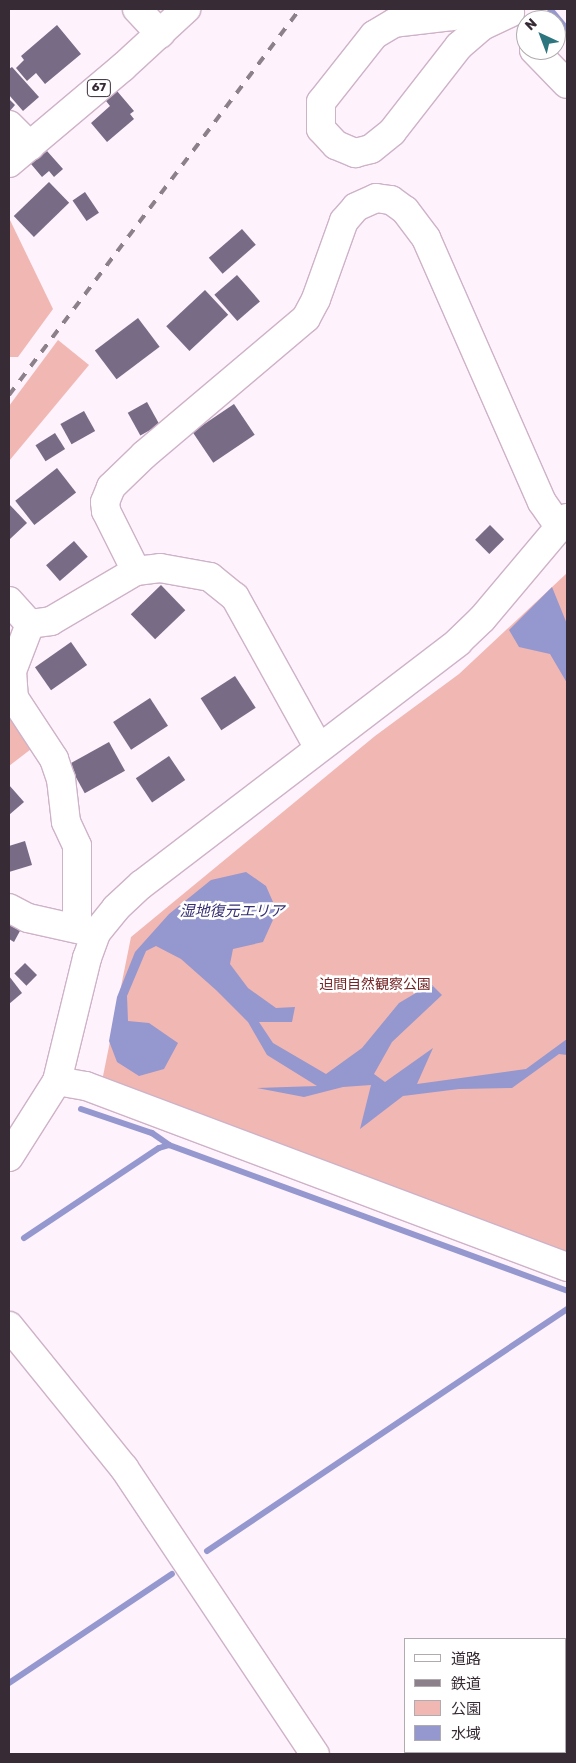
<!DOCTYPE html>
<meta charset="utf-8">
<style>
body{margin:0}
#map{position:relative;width:576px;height:1763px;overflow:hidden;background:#fef2fc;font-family:Rubik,"Noto Sans JP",sans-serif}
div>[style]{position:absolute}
.green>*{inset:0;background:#f1b7b3}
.water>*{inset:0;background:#9597cf}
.stream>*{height:6px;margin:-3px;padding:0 3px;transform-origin:3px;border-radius:3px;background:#9597cf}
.building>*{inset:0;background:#786b85;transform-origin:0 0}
.roads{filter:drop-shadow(1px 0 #ceb2c8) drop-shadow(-1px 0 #ceb2c8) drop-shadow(0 1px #ceb2c8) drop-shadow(0 -1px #ceb2c8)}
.minor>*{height:28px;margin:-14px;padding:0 14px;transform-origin:14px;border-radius:14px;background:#fff}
.major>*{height:28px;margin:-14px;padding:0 14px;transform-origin:14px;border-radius:14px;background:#fff}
.rail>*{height:4px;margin-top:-2px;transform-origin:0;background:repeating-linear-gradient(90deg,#8c808a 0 9px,transparent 0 18px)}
span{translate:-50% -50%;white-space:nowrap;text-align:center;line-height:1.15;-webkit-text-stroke:5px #fff;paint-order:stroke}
.shield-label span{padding:1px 4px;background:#fff;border:1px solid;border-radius:4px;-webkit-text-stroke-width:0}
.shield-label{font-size:12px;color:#372c35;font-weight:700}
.park-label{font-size:14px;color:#742426}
.water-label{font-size:15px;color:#352f72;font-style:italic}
.frame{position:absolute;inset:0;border:10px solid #372c35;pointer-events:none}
.legend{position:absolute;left:404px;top:1638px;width:162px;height:115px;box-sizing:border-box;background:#fff;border:1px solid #afabae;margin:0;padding:6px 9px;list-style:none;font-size:15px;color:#372c35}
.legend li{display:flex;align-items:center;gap:10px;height:25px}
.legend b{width:25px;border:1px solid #afabae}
.north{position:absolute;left:516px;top:10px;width:50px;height:50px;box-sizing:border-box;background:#fff;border:1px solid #afabae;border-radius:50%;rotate:317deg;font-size:14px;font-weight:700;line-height:20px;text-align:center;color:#372c35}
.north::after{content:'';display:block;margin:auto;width:18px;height:22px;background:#2d757f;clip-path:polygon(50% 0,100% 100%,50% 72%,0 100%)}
</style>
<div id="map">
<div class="green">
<div style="clip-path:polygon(9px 218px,53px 309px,18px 357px,9px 357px)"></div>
<div style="clip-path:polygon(58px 340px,89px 365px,9px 461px,9px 406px)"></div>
<div style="clip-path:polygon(567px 573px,567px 1265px,101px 1086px,131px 937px,375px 736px,459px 674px)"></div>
<div style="clip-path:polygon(9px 709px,35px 746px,9px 766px)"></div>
</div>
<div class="water">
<div style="clip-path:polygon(552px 587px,567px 624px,567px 683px,550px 654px,519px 647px,509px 630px)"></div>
<div style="clip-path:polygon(246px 872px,266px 886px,277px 911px,263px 942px,233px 949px,230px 964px,248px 988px,276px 1008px,295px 1007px,292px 1022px,259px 1022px,273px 1043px,326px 1074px,362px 1048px,399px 1003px,431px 984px,442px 995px,392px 1042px,374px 1074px,385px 1082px,433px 1048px,417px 1084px,526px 1069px,567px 1039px,567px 1055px,559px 1054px,512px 1088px,459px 1089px,403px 1096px,360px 1129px,371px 1085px,343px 1087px,304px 1097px,257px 1088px,317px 1086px,267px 1055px,248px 1022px,216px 990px,181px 959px,156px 946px,146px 951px,127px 996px,128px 1021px,149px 1023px,178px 1043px,164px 1069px,139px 1076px,117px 1062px,109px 1041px,117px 997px,135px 952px,169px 914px,211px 880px)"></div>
</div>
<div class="stream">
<div style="left:550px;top:9px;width:26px;rotate:50deg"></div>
<div style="left:81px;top:1109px;width:75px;rotate:18.7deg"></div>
<div style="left:152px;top:1133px;width:21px;rotate:35deg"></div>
<div style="left:24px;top:1238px;width:162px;rotate:-33.7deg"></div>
<div style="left:159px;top:1148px;width:10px;rotate:-17deg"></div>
<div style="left:169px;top:1145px;width:424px;rotate:20.1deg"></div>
<div style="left:207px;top:1551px;width:434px;rotate:-33.9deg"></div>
<div style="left:9px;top:1683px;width:196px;rotate:-33.8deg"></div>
</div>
<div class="building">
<div style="clip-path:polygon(57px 25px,81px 54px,45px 84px,36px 73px,27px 81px,16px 68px,24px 60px,21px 56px)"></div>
<div style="clip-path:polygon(12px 67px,39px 97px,23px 111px,9px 95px,9px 69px)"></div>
<div style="clip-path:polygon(117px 91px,134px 111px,130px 114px,134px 119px,107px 142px,91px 123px,110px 106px,106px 101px)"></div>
<div style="clip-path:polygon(9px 99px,15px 105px,9px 112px)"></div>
<div style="clip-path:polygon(47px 151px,63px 169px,54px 177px,49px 171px,42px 177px,31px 164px)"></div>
<div style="left:49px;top:182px;width:29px;height:49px;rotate:46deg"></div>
<div style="left:85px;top:192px;width:25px;height:15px;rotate:56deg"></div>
<div style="left:242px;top:229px;width:21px;height:44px;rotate:49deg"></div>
<div style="left:237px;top:275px;width:35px;height:30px;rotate:49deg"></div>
<div style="left:205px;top:290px;width:34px;height:53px;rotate:47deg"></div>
<div style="left:138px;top:318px;width:36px;height:54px;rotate:53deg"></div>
<div style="left:147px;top:402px;width:26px;height:22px;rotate:61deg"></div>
<div style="left:234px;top:404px;width:37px;height:50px;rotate:56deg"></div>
<div style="left:84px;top:411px;width:23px;height:27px;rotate:61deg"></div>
<div style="left:55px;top:433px;width:19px;height:23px;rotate:58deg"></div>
<div style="left:57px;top:468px;width:31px;height:53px;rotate:52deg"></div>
<div style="clip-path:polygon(9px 504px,27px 523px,10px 539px,9px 538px)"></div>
<div style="left:490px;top:525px;width:20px;height:21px;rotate:45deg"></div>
<div style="left:74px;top:541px;width:21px;height:37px;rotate:49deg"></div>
<div style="left:161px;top:585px;width:35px;height:42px;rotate:46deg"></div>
<div style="left:71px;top:642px;width:28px;height:44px;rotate:55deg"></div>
<div style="left:235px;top:676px;width:38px;height:41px;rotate:57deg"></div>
<div style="left:150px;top:698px;width:33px;height:44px;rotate:57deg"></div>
<div style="left:109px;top:742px;width:33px;height:46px;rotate:61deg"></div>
<div style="left:169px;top:756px;width:29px;height:40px;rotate:56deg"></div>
<div style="clip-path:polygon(9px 785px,24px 802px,9px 815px)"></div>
<div style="clip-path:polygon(25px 841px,32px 865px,9px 872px,9px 846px)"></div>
<div style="clip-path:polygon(9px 922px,21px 929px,14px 942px,9px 939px)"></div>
<div style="left:25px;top:963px;width:17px;height:15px;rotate:45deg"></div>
<div style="clip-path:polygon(9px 976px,22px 993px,9px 1004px)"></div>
</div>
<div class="roads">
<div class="minor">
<div style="left:137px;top:9px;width:34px;rotate:47deg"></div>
<div style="left:477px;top:9px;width:26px;rotate:164deg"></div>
<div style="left:452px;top:16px;width:58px;rotate:173.1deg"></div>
<div style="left:394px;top:23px;width:23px;rotate:149deg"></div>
<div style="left:374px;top:35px;width:85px;rotate:128.3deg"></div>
<div style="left:321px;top:102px;width:27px;rotate:90deg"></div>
<div style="left:321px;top:129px;width:22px;rotate:47deg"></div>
<div style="left:336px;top:145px;width:21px;rotate:23deg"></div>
<div style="left:355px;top:153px;width:16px;rotate:-14deg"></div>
<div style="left:371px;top:149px;width:27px;rotate:-39deg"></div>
<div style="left:392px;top:132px;width:109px;rotate:-52.1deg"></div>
<div style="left:459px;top:46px;width:30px;rotate:-41deg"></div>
<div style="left:482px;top:26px;width:31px;rotate:-25deg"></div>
<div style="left:534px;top:50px;width:47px;rotate:45.9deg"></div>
<div style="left:9px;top:125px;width:30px;rotate:45deg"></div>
<div style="left:136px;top:571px;width:67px;rotate:-116.6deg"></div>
<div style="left:106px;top:511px;width:9px;rotate:-96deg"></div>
<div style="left:105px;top:502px;width:16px;rotate:-68deg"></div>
<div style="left:111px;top:487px;width:46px;rotate:-44.1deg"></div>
<div style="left:144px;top:455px;width:212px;rotate:-40.2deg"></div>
<div style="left:306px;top:318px;width:21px;rotate:-62deg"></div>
<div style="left:316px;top:299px;width:83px;rotate:-70.3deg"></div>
<div style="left:344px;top:221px;width:18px;rotate:-49deg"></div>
<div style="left:356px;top:207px;width:22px;rotate:-24deg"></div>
<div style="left:376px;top:198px;width:15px;rotate:8deg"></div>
<div style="left:391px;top:200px;width:17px;rotate:36deg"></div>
<div style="left:405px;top:210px;width:35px;rotate:53deg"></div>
<div style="left:426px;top:238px;width:288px;rotate:66.3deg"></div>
<div style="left:542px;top:502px;width:32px;rotate:55deg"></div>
<div style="left:9px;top:601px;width:31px;rotate:48deg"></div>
<div style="left:30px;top:624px;width:21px;rotate:-8deg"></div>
<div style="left:51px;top:621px;width:99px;rotate:-30.5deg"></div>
<div style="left:136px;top:571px;width:24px;rotate:-7deg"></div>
<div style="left:160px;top:568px;width:51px;rotate:10.2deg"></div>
<div style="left:210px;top:577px;width:32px;rotate:39deg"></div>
<div style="left:235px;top:597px;width:171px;rotate:61deg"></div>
<div style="left:30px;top:624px;width:50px;rotate:111deg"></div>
<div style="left:12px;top:671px;width:27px;rotate:86deg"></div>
<div style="left:14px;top:698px;width:73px;rotate:56.7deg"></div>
<div style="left:54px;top:759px;width:21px;rotate:71deg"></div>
<div style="left:61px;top:779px;width:43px;rotate:83.4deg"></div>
<div style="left:66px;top:822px;width:26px;rotate:65deg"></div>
<div style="left:77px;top:846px;width:81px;rotate:90deg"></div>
<div style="left:9px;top:908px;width:21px;rotate:28deg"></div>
<div style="left:28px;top:918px;width:69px;rotate:12.6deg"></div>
<div style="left:57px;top:1081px;width:29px;rotate:10deg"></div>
<div style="left:86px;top:1086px;width:514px;rotate:20.62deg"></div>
<div style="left:9px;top:1157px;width:90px;rotate:-57.7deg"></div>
<div style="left:57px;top:1081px;width:127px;rotate:-76.3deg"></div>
<div style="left:87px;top:958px;width:27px;rotate:-70deg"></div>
<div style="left:96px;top:933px;width:32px;rotate:-51deg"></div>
<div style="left:116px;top:908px;width:35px;rotate:-43deg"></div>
<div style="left:142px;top:884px;width:398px;rotate:-37.4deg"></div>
<div style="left:458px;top:642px;width:33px;rotate:-44deg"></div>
<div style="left:482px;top:619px;width:132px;rotate:-49.9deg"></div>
<div style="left:9px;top:1326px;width:183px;rotate:51deg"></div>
<div style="left:124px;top:1468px;width:344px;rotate:56.3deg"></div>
<div style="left:565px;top:1726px;width:3px;rotate:-45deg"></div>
<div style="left:522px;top:1754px;width:4px;rotate:-27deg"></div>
</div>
<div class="major">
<div style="left:9px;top:163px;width:149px;rotate:-40.1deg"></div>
<div style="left:123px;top:67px;width:86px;rotate:-42.6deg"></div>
</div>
</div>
<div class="rail">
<div style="left:9px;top:395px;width:483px;rotate:-53deg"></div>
</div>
<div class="shield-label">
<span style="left:99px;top:88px">67</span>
</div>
<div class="park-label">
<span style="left:375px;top:985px">迫間自然観察公園</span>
</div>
<div class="water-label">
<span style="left:232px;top:912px">湿地復元エリア</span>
</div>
<div class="frame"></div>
<ul class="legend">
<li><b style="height:6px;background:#fff"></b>道路</li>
<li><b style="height:6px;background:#8c808a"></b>鉄道</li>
<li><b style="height:14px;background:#f1b7b3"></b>公園</li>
<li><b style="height:14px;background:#9597cf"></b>水域</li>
</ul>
<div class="north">N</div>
</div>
